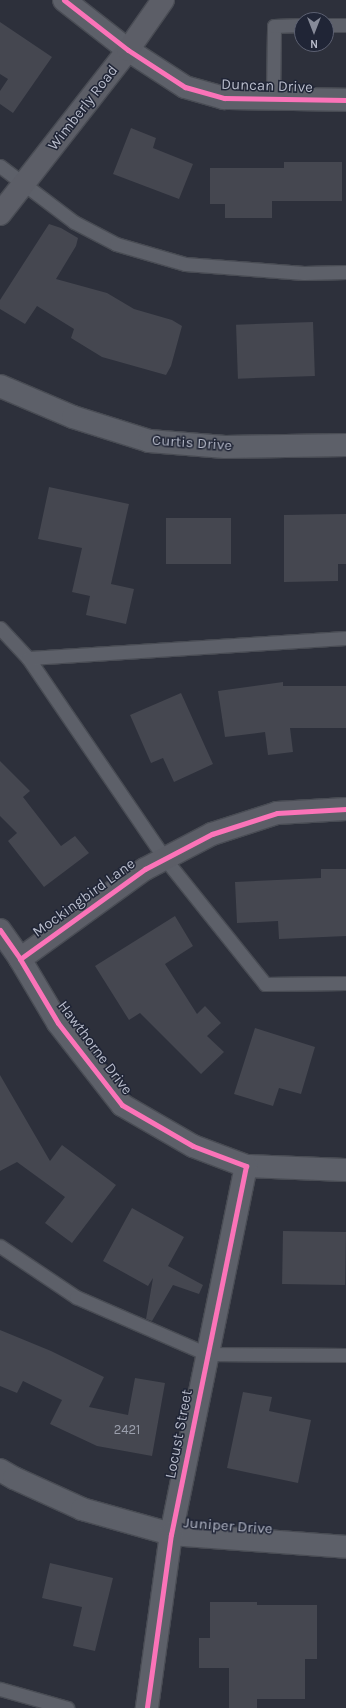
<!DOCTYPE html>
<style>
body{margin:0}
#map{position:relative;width:346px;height:1708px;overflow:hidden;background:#2d303b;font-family:Karla,sans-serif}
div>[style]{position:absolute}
.building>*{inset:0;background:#454750;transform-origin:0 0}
.roads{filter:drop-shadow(1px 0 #494c54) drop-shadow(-1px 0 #494c54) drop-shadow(0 1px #494c54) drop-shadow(0 -1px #494c54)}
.service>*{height:13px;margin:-6.5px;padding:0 6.5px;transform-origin:6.5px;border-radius:6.5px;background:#5d6069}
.minor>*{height:22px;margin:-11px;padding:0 11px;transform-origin:11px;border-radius:11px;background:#5d6069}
.tertiary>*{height:22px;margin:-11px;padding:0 11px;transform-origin:11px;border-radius:11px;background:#5d6069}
.secondary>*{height:22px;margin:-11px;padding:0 11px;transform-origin:11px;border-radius:11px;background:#5c5e67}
.cycleway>*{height:5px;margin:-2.5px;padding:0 2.5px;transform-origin:2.5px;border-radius:2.5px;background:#fb73b8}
span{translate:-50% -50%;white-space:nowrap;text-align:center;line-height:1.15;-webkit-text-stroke:3px #202536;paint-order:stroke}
.number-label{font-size:13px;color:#9b9fac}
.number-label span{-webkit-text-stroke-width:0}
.street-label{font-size:15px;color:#b8bccb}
.north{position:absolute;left:294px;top:12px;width:40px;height:40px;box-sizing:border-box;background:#202536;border:1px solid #5d6172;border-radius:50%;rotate:180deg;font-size:11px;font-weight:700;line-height:16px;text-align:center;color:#b8bccb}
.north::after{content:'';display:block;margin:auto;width:14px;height:18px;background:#878b99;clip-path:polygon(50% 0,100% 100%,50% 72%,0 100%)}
</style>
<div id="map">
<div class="building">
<div style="clip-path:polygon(0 22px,52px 57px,13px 113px,0 104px,0 91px,8px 79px,0 74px)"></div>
<div style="clip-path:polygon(131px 128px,156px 138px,153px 148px,193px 164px,179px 199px,113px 174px)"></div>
<div style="clip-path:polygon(284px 162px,342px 162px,342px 201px,272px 201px,272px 218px,225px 218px,225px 204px,210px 204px,210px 168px,284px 168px)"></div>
<div style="clip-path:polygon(49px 224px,61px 228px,78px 238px,76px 246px,56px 279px,107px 293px,134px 309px,172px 320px,182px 326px,171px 366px,166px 375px,102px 357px,71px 338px,74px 329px,37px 306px,25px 324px,0 309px,0 300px)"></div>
<div style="left:313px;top:322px;width:54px;height:77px;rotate:88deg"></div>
<div style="clip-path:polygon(49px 487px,129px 504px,111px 584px,134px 589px,126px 624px,86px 615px,90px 596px,72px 592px,82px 548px,38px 539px)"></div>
<div style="clip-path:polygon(346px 514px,346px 564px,338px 564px,338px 581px,284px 582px,284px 515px)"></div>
<div style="left:166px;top:518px;width:65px;height:46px"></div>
<div style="clip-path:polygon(283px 682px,283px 686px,346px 686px,346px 728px,290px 728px,293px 752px,268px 755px,265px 732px,225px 737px,218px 691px)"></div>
<div style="clip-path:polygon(181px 693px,213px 764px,174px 782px,163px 758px,151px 763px,130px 715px)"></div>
<div style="clip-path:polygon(0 761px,30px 791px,23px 797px,61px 846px,75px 836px,89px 853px,44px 887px,8px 841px,17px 833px,0 816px)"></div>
<div style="clip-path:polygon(321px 869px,346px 869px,346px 936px,279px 939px,278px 921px,237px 923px,235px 882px,321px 878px)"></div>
<div style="clip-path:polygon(175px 916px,193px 946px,165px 964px,197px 1014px,205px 1006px,221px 1023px,207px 1036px,224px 1052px,201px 1074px,140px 1013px,129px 1020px,95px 966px)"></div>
<div style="clip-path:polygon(255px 1028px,315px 1047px,301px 1094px,279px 1088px,273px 1106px,234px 1094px)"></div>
<div style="clip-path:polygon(0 1075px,50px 1161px,62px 1145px,116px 1185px,72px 1243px,45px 1223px,65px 1197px,17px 1162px,0 1171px)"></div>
<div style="clip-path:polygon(132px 1208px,184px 1237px,168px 1266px,203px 1285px,199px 1294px,173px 1285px,152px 1321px,146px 1319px,153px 1278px,148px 1286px,103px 1261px)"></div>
<div style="left:283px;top:1231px;width:63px;height:53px;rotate:1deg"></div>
<div style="clip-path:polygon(0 1330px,51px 1351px,104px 1377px,89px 1407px,128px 1415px,135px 1378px,165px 1383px,152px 1456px,97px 1446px,50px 1424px,62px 1400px,23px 1381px,17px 1393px,0 1386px)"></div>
<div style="clip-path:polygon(243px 1392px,272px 1397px,269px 1411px,311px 1420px,298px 1483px,227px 1468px)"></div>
<div style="clip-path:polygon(50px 1563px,113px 1578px,95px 1651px,73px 1646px,82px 1607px,42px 1598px)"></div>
<div style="clip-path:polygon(210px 1602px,257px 1602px,257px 1605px,317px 1605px,317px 1659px,305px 1659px,305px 1699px,257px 1699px,257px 1708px,229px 1708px,229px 1668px,199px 1668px,199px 1638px,210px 1638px)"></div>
</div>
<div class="roads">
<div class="service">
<div style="left:326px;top:25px;width:20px"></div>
<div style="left:273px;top:100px;width:74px;rotate:-89.2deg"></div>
<div style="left:274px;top:26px;width:28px;rotate:-2deg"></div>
<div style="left:0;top:166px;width:93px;rotate:37.1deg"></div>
<div style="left:74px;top:222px;width:47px;rotate:27.6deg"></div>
<div style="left:116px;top:244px;width:72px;rotate:16.2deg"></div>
<div style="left:185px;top:264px;width:119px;rotate:4.3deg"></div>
<div style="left:304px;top:273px;width:42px;rotate:-1.4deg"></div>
<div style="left:0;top:628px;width:41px;rotate:47deg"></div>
<div style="left:28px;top:658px;width:243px;rotate:55.7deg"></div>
<div style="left:165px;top:859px;width:160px;rotate:51.3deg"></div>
<div style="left:265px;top:984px;width:81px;rotate:-0.7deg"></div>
<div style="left:28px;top:658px;width:319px;rotate:-3.6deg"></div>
<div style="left:0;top:1246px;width:92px;rotate:33.9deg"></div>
<div style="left:76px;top:1297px;width:143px;rotate:23.5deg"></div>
<div style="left:207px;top:1354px;width:139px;rotate:0.4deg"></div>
<div style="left:0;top:1689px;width:70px;rotate:15.8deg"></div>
</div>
<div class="minor">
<div style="left:0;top:386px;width:79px;rotate:23deg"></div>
<div style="left:73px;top:417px;width:80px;rotate:17.5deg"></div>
<div style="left:149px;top:441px;width:76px;rotate:4.5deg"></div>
<div style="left:225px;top:447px;width:121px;rotate:-0.9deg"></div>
<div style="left:246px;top:1166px;width:100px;rotate:2.3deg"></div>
<div style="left:0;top:1470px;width:16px;rotate:30deg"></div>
<div style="left:14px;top:1478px;width:75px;rotate:24.5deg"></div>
<div style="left:82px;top:1509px;width:92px;rotate:15.7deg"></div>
<div style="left:171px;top:1534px;width:175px;rotate:4.2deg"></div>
</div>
<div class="tertiary">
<div style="left:64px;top:0;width:81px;rotate:38deg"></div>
<div style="left:128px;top:50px;width:68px;rotate:33deg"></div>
<div style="left:185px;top:87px;width:41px;rotate:15.8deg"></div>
<div style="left:224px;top:98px;width:122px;rotate:0.9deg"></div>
<div style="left:20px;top:959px;width:74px;rotate:59.3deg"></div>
<div style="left:58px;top:1023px;width:104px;rotate:52deg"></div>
<div style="left:122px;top:1105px;width:82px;rotate:30deg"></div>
<div style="left:193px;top:1146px;width:57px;rotate:20.7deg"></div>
<div style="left:246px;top:1166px;width:376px;rotate:101.5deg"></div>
<div style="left:171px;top:1534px;width:176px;rotate:97.9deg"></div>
</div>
<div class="secondary">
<div style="left:0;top:214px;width:208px;rotate:-52deg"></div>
<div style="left:128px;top:50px;width:61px;rotate:-55deg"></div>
<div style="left:0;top:930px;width:35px;rotate:55deg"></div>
<div style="left:20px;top:959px;width:154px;rotate:-35.8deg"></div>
<div style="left:145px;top:869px;width:76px;rotate:-27.6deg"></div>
<div style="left:212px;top:834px;width:68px;rotate:-17.9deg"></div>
<div style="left:277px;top:813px;width:69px;rotate:-3.3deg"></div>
</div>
</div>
<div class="cycleway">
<div style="left:64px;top:0;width:81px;rotate:38deg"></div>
<div style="left:128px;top:50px;width:68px;rotate:33deg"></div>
<div style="left:185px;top:87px;width:41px;rotate:15.8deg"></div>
<div style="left:224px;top:98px;width:122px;rotate:0.9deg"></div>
<div style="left:0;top:930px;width:35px;rotate:55deg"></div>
<div style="left:20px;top:959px;width:74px;rotate:59.3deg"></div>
<div style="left:58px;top:1023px;width:104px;rotate:52deg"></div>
<div style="left:122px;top:1105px;width:82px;rotate:30deg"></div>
<div style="left:193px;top:1146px;width:57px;rotate:20.7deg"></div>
<div style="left:246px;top:1166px;width:376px;rotate:101.5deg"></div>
<div style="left:171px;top:1534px;width:176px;rotate:97.9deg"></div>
<div style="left:20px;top:959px;width:154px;rotate:-35.8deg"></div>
<div style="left:145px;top:869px;width:76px;rotate:-27.6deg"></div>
<div style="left:212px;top:834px;width:68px;rotate:-17.9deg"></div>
<div style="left:277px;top:813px;width:69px;rotate:-3.3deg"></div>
</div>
<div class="number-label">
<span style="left:127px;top:1430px">2421</span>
</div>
<div class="street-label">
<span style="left:267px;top:86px;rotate:2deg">Duncan Drive</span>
<span style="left:83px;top:108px;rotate:-52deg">Wimberly Road</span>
<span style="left:192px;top:443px;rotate:4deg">Curtis Drive</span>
<span style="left:84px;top:898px;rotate:-36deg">Mockingbird Lane</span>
<span style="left:95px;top:1048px;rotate:53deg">Hawthorne Drive</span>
<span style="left:179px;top:1434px;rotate:-79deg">Locust Street</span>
<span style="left:228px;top:1526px;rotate:4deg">Juniper Drive</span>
</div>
<div class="north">N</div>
</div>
